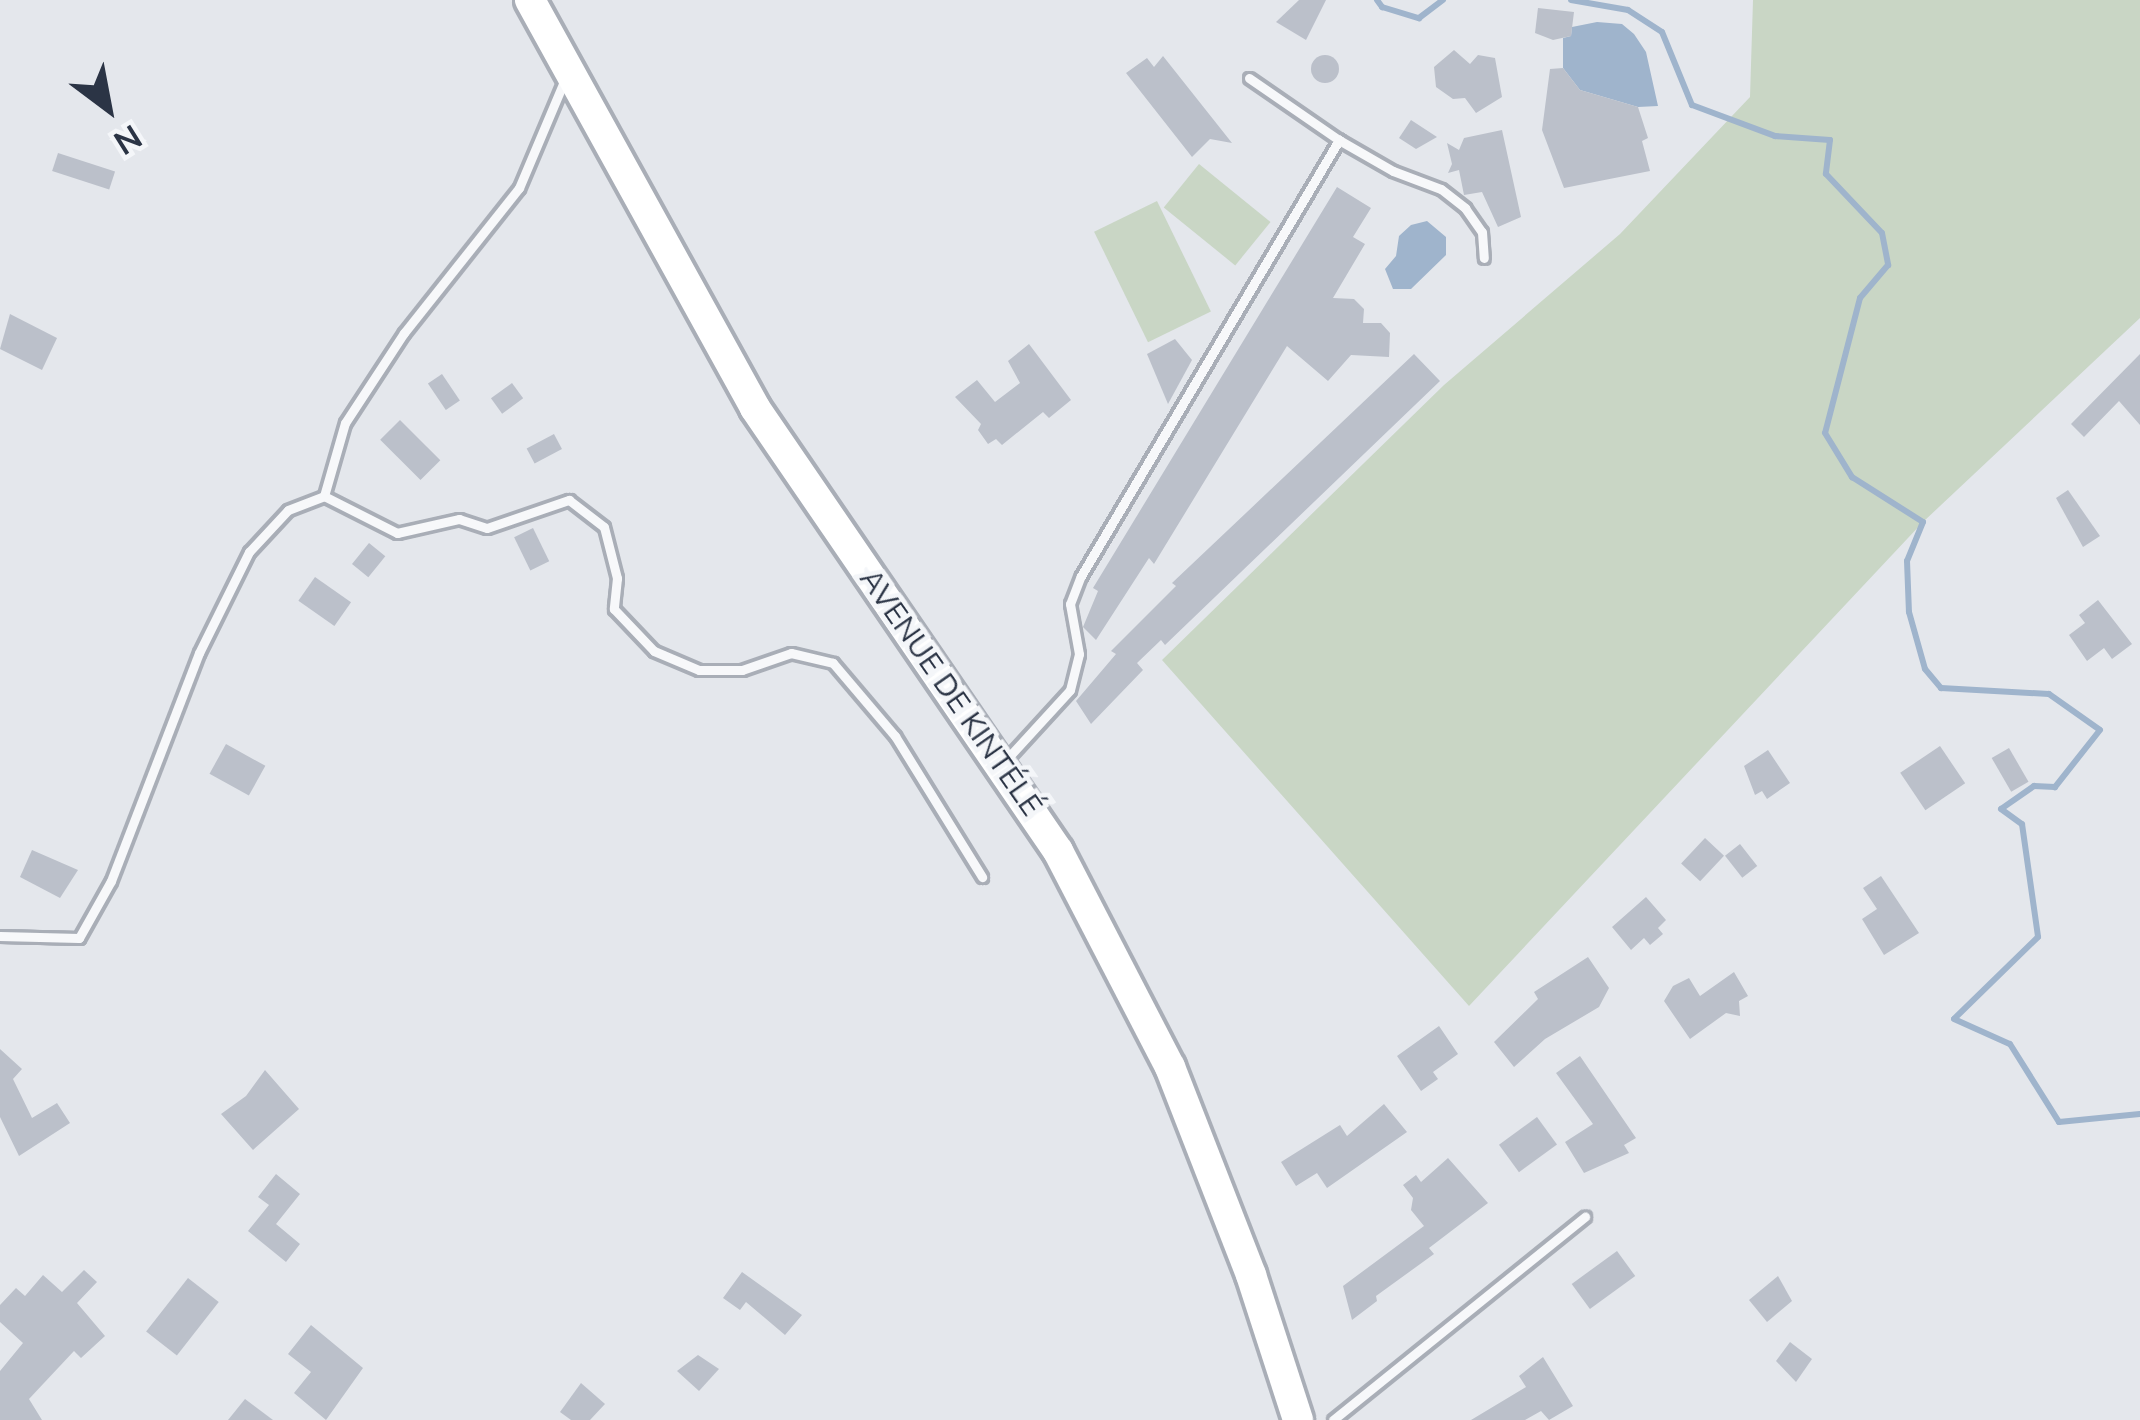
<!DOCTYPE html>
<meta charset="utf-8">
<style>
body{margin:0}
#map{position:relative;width:2140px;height:1420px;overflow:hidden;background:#e4e7ec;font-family:"Nunito Sans",sans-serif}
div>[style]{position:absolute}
.green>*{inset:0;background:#c9d6c5;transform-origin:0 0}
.water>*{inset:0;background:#9fb4cc}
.stream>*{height:6px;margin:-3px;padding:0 3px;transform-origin:3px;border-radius:3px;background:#9fb4cc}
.building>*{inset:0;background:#bbc0ca;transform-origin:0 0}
.round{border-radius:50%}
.roads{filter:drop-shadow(3px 0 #a9aeb7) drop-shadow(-3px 0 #a9aeb7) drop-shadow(0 3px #a9aeb7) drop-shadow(0 -3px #a9aeb7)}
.lane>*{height:9px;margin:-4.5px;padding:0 4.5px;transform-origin:4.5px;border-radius:4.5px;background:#f7f8fa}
.primary>*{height:30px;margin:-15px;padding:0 15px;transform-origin:15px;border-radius:15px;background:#fff}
span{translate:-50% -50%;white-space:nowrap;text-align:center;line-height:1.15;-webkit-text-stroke:9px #f4f6f9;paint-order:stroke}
.street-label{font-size:30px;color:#2b3445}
.north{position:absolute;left:48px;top:48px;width:120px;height:120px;-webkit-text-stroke:9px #f4f6f9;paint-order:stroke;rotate:148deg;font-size:33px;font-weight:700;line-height:48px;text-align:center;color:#2b3445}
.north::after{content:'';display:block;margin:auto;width:42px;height:54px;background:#2b3445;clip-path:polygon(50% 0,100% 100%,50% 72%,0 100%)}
</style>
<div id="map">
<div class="green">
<div style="clip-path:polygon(1753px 0,2140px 0,2140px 318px,1923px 522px,1469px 1006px,1162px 660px,1444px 385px,1620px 234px,1750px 97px)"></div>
<div style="left:1199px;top:164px;width:92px;height:56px;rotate:39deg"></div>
<div style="left:1157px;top:201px;width:123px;height:70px;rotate:64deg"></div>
</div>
<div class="water">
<div style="clip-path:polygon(1597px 22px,1622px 24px,1634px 34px,1646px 52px,1658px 106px,1638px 107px,1580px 90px,1563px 68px,1563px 38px,1571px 36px,1572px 27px)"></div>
<div style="clip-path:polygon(1427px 221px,1446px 237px,1446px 255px,1411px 289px,1393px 289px,1385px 269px,1396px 256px,1399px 236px,1411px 225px)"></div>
</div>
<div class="stream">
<div style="left:1377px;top:0;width:9px;rotate:54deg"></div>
<div style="left:1382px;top:7px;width:39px;rotate:17deg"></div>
<div style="left:1419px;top:18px;width:30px;rotate:-37deg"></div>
<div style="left:1571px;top:0;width:58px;rotate:10deg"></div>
<div style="left:1628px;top:10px;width:40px;rotate:32.9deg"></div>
<div style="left:1662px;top:32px;width:79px;rotate:67.7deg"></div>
<div style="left:1692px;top:105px;width:89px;rotate:20.5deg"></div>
<div style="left:1775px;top:136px;width:55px;rotate:4.2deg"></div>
<div style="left:1830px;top:140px;width:34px;rotate:97deg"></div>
<div style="left:1826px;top:174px;width:81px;rotate:46.5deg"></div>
<div style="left:1882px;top:233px;width:33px;rotate:79deg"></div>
<div style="left:1888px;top:265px;width:43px;rotate:130.3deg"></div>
<div style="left:1860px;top:298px;width:139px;rotate:104.5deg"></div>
<div style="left:1825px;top:433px;width:52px;rotate:58.5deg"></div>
<div style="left:1852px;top:477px;width:84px;rotate:32.4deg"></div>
<div style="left:1923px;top:522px;width:42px;rotate:112.3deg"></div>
<div style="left:1907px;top:561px;width:51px;rotate:87.8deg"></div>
<div style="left:1909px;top:612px;width:59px;rotate:74.3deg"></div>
<div style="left:1925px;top:669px;width:25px;rotate:50deg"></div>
<div style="left:1941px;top:688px;width:108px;rotate:3.2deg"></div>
<div style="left:2049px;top:694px;width:62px;rotate:35.2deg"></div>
<div style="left:2100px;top:730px;width:73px;rotate:128.3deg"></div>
<div style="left:2055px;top:787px;width:21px;rotate:-177deg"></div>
<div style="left:2034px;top:786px;width:40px;rotate:145.1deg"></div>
<div style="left:2001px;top:809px;width:26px;rotate:36deg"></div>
<div style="left:2022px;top:824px;width:114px;rotate:81.9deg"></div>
<div style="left:2038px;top:937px;width:117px;rotate:135.7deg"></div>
<div style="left:1954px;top:1019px;width:61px;rotate:24.1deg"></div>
<div style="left:2010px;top:1044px;width:92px;rotate:57.9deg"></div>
<div style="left:2059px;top:1122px;width:81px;rotate:-5.6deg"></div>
</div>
<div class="building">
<div style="clip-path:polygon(1299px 0,1326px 0,1306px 40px,1276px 22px)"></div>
<div style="clip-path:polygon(1538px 8px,1574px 12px,1571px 36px,1553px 40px,1535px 33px)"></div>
<div style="clip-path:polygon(1454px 50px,1470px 64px,1478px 55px,1495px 58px,1502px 97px,1476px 113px,1465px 98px,1453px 99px,1436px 87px,1434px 67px)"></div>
<div class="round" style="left:1311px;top:55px;width:28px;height:28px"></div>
<div style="clip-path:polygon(1163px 56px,1232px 143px,1210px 139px,1192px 157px,1126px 73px,1147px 58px,1154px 67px)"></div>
<div style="clip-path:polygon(1563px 68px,1580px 90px,1638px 107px,1648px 138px,1642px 141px,1650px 171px,1564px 188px,1542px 130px,1550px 69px)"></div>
<div style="clip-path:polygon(1411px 120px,1437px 137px,1416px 149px,1399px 138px)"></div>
<div style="clip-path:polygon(1502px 130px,1521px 217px,1498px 227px,1482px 192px,1464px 195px,1459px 170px,1448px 173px,1452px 164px,1447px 143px,1459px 150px,1464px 138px)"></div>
<div style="left:58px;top:153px;width:60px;height:19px;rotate:18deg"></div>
<div style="clip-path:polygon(1337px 187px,1371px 208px,1353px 237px,1365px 244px,1333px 298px,1354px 299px,1364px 309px,1363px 323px,1381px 323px,1390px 333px,1389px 357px,1351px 355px,1328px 381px,1287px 346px,1154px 564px,1149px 558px,1096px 640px,1083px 627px,1098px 591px,1093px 588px)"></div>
<div style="clip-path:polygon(10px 314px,57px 338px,42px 370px,0 349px)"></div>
<div style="clip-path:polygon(1175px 339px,1192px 360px,1168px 404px,1147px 354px)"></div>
<div style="clip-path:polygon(1029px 344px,1071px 400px,1049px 418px,1043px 412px,1002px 445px,996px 439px,988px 444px,978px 430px,981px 424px,955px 397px,977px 380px,995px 402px,1020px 383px,1008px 361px)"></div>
<div style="clip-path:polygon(1414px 354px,1440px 381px,1165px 645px,1161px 640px,1137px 663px,1143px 670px,1091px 724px,1076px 701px,1116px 654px,1111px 651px,1176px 586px,1172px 583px)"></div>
<div style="clip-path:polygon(2140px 354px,2140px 425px,2119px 401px,2084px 437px,2071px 424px)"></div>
<div style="left:442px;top:374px;width:32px;height:17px;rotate:56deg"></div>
<div style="left:512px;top:383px;width:19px;height:26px;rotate:54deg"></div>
<div style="left:400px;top:420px;width:57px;height:28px;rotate:45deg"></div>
<div style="left:554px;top:434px;width:17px;height:31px;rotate:62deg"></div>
<div style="clip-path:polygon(2068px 490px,2100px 536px,2083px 547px,2056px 498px)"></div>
<div style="left:533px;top:528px;width:37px;height:21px;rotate:64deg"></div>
<div style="left:369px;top:543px;width:21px;height:27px;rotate:39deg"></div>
<div style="left:315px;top:577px;width:44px;height:29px;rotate:35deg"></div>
<div style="clip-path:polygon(2098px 600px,2132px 644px,2112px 659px,2104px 648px,2087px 661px,2069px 635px,2085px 623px,2079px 615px)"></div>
<div style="left:226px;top:744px;width:45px;height:34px;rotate:29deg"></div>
<div style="left:1940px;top:746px;width:45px;height:48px;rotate:56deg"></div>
<div style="left:2009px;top:748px;width:39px;height:20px;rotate:60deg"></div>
<div style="clip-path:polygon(1768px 750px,1790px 783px,1767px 799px,1762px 791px,1755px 795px,1744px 766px)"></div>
<div style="left:1705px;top:838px;width:26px;height:35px;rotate:43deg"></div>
<div style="left:1740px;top:844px;width:28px;height:19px;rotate:52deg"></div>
<div style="clip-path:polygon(32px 850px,78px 870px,60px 898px,20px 877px)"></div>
<div style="clip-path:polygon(1881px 876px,1919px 933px,1884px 955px,1862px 919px,1877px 909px,1863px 888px)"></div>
<div style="clip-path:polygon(1646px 897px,1666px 920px,1658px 928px,1663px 934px,1650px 945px,1644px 938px,1631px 950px,1612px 927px)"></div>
<div style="clip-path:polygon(1588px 957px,1609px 988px,1599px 1007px,1545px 1039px,1514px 1067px,1494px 1042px,1538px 999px,1534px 992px)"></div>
<div style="clip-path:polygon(1734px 972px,1748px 996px,1739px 1001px,1740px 1016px,1726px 1013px,1690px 1039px,1664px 1001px,1673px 986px,1689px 978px,1700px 996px)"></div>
<div style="clip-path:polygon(1439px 1026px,1458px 1054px,1433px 1072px,1438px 1079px,1421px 1091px,1397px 1056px)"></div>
<div style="clip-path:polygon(0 1049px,22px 1069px,13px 1079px,32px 1118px,57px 1103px,70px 1123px,19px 1156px,0 1117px)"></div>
<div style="clip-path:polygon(1580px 1056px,1636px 1138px,1624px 1145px,1629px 1153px,1584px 1173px,1565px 1142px,1593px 1124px,1556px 1073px)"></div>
<div style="clip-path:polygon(265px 1070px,299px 1109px,253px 1150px,221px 1114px,246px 1096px)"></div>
<div style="clip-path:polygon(1384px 1104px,1407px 1132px,1327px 1188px,1317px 1173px,1296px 1186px,1281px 1162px,1340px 1125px,1347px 1136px)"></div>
<div style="left:1537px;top:1117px;width:34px;height:47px;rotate:54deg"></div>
<div style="clip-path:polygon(1448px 1158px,1488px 1203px,1429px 1248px,1434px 1254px,1376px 1296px,1377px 1301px,1352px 1320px,1343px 1286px,1424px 1226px,1411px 1210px,1413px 1198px,1403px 1185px,1416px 1175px,1421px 1182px)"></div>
<div style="clip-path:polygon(276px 1174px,300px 1194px,276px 1224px,300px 1244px,286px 1262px,248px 1231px,269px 1205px,258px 1197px)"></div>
<div style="left:1617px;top:1251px;width:31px;height:56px;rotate:54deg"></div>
<div style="clip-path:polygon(84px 1270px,97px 1282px,77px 1303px,105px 1336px,81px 1358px,74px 1351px,29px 1399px,42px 1420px,0 1420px,0 1371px,23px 1343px,0 1322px,0 1305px,16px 1288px,25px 1296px,43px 1275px,62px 1292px)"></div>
<div style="clip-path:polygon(742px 1272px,802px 1315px,785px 1335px,746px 1302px,740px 1310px,723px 1298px)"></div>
<div style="clip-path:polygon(1778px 1276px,1792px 1301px,1767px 1322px,1749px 1300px)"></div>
<div style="left:188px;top:1278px;width:39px;height:68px;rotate:38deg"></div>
<div style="clip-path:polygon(311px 1325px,363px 1368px,326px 1420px,294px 1393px,311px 1372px,288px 1354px)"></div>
<div style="clip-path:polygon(1790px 1342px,1812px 1359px,1796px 1382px,1776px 1361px)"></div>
<div style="clip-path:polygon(698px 1355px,719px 1369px,699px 1391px,677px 1371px)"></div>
<div style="clip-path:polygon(1543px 1357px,1573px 1406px,1549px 1420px,1541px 1411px,1525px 1420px,1471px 1420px,1526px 1387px,1519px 1376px)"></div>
<div style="clip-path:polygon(581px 1383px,605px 1404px,590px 1420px,571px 1420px,560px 1412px)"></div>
<div style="clip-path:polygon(245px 1399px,273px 1420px,228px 1420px)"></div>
</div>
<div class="roads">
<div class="lane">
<div style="left:1249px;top:78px;width:109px;rotate:34.6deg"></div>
<div style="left:1339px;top:140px;width:62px;rotate:29.9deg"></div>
<div style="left:1393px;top:171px;width:51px;rotate:20.6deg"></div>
<div style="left:1441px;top:189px;width:31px;rotate:38deg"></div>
<div style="left:1465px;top:208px;width:29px;rotate:55deg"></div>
<div style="left:1482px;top:232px;width:26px;rotate:86deg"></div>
<div style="left:324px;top:496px;width:76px;rotate:-74deg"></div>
<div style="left:345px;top:423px;width:108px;rotate:-56.8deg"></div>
<div style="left:404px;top:333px;width:185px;rotate:-51.6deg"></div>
<div style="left:519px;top:188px;width:118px;rotate:-67.1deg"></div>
<div style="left:1005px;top:761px;width:96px;rotate:-47.5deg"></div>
<div style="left:1070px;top:690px;width:37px;rotate:-76deg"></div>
<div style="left:1079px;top:654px;width:51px;rotate:-100.2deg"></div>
<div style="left:1070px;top:604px;width:30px;rotate:-69deg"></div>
<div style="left:1081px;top:576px;width:507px;rotate:-59.39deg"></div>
<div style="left:0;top:936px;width:79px;rotate:1.5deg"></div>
<div style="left:79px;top:938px;width:65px;rotate:-60.7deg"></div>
<div style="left:111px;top:881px;width:244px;rotate:-68.9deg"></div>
<div style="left:199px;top:653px;width:113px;rotate:-63.7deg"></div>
<div style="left:249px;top:552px;width:57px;rotate:-47.1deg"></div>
<div style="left:288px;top:510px;width:39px;rotate:-21deg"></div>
<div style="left:324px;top:496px;width:82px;rotate:26.9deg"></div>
<div style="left:397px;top:533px;width:64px;rotate:-12.7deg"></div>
<div style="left:459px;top:519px;width:29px;rotate:18deg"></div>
<div style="left:487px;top:528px;width:87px;rotate:-18.9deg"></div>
<div style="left:569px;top:500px;width:44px;rotate:37.6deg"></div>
<div style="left:604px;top:527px;width:53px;rotate:75.7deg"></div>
<div style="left:617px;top:578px;width:31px;rotate:96deg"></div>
<div style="left:614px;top:609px;width:58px;rotate:46.4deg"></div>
<div style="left:654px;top:651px;width:49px;rotate:22.9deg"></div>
<div style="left:699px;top:670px;width:43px"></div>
<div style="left:742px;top:670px;width:52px;rotate:-19.1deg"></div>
<div style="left:791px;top:653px;width:43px;rotate:13.4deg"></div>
<div style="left:833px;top:663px;width:96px;rotate:49.7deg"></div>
<div style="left:895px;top:736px;width:166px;rotate:58.3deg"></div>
<div style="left:1333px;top:1420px;width:324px;rotate:-38.9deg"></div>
</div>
<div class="primary">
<div style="left:530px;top:0;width:466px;rotate:61.1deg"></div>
<div style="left:755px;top:408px;width:537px;rotate:55.63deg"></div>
<div style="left:1058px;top:851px;width:243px;rotate:62.6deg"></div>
<div style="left:1170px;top:1067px;width:223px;rotate:68.7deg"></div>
<div style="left:1251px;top:1275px;width:152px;rotate:72deg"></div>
</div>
</div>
<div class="street-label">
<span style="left:950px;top:693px;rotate:55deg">AVENUE DE KINTÉLÉ</span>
</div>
<div class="north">N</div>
</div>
